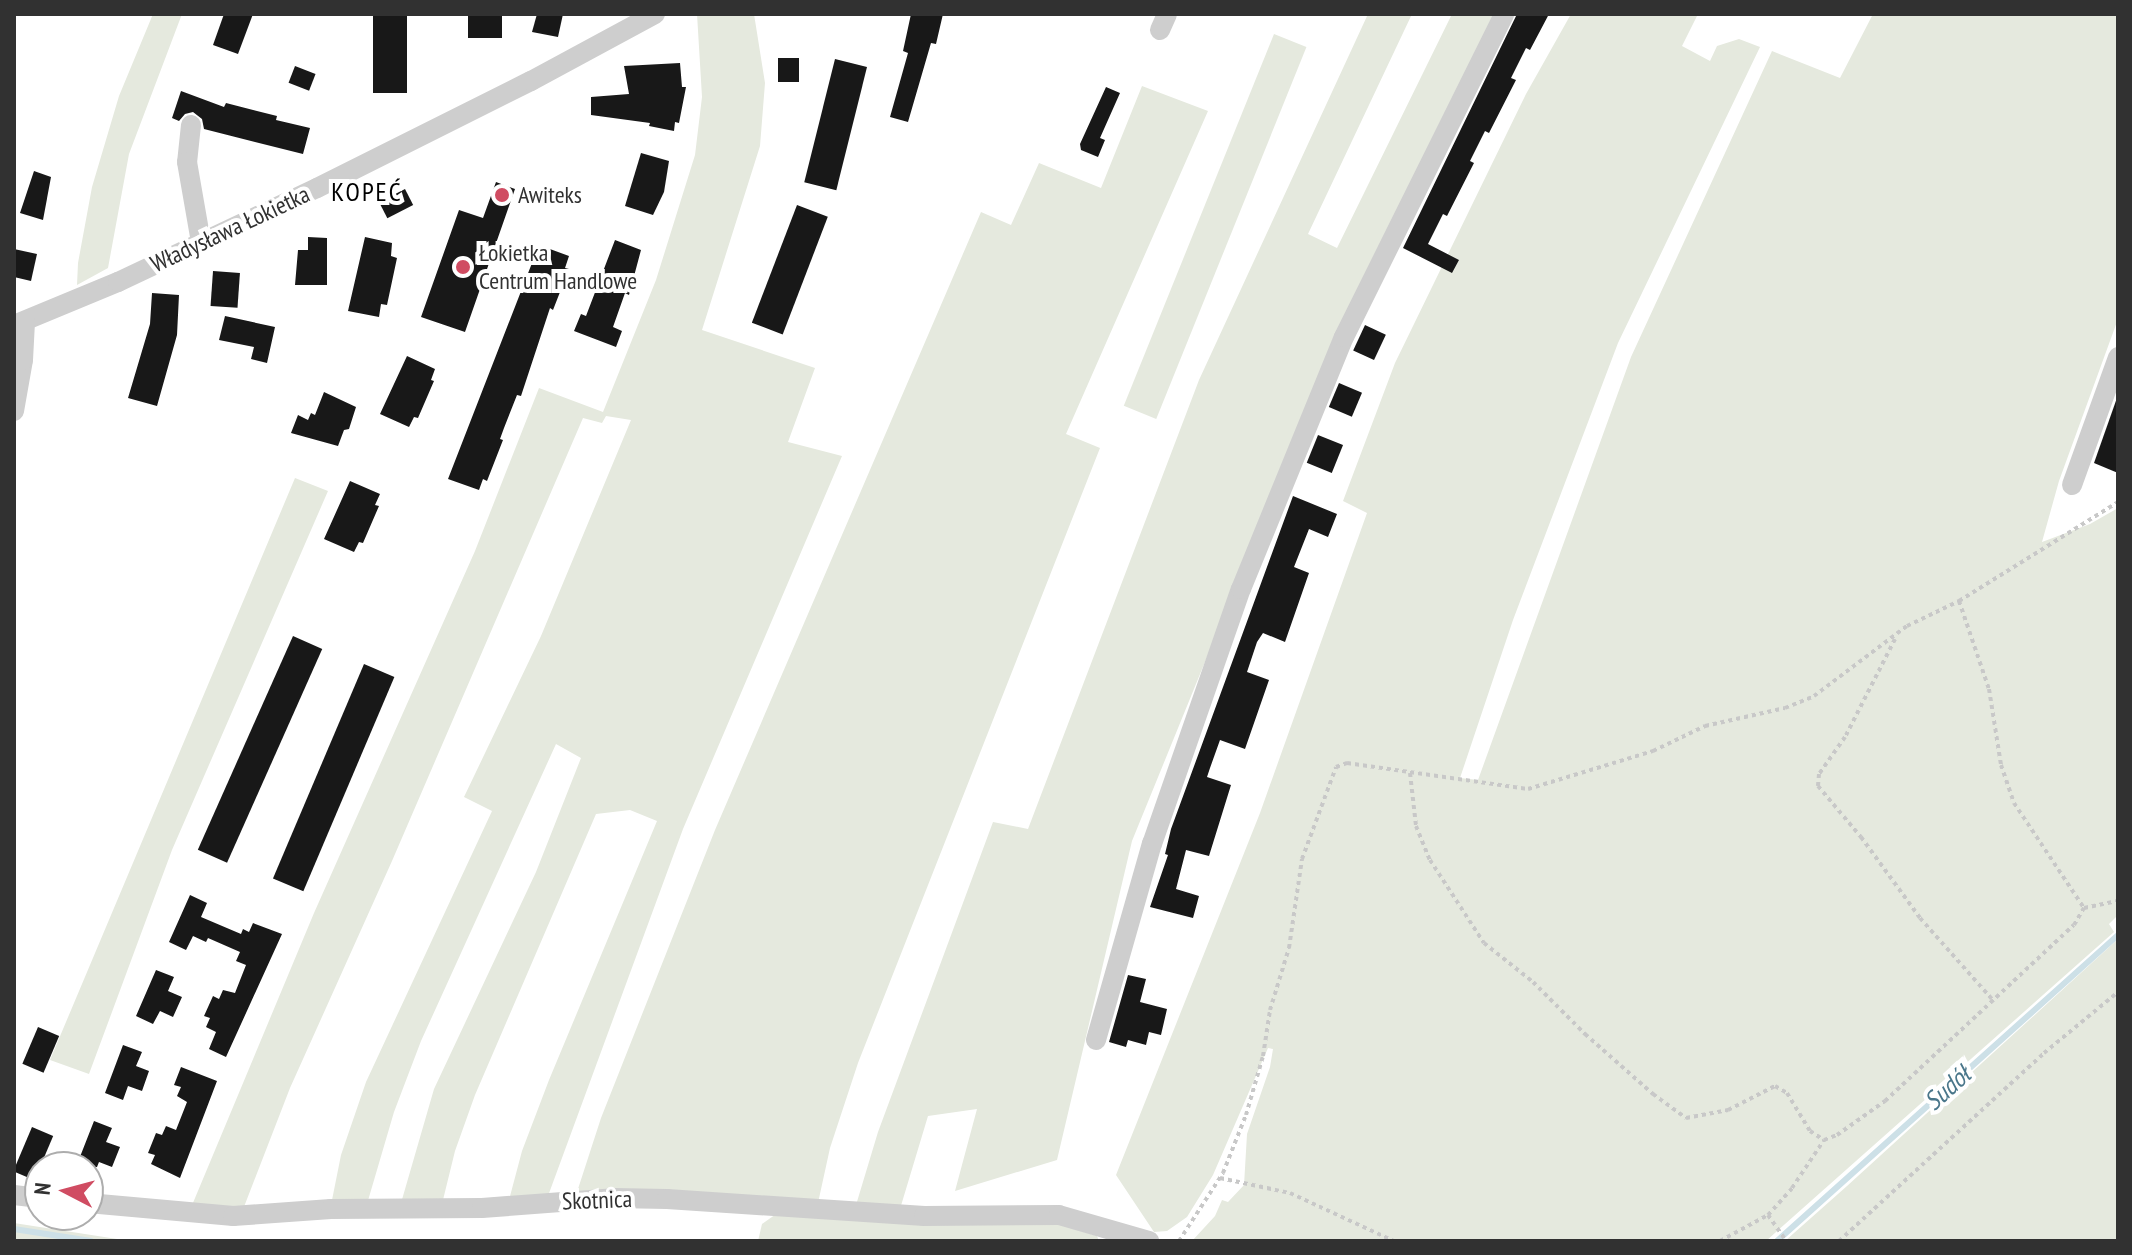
<!DOCTYPE html>
<meta charset="utf-8">
<style>
body{margin:0}
#map{position:relative;width:2132px;height:1255px;overflow:hidden;background:#fff;font-family:"PT Sans Narrow",sans-serif}
div>[style]{position:absolute}
.green>*{inset:0;background:#e5e9de;transform-origin:0 0}
.stream>*{height:6px;margin:-3px;padding:0 3px;transform-origin:3px;border-radius:3px;background:#cde0e7}
.building>*{inset:0;background:#181818;transform-origin:0 0}
.path>*{height:4px;margin-top:-2px;transform-origin:0;background:repeating-linear-gradient(90deg,#c8c8c8 0 4px,transparent 0 8px)}
.minor>*{height:20px;margin:-10px;padding:0 10px;transform-origin:10px;border-radius:10px;background:#cecece}
.dots>*{width:22px;height:22px;translate:-50% -50%;box-sizing:border-box;border:4px solid #fff;border-radius:50%}
span{translate:-50% -50%;white-space:nowrap;text-align:center;line-height:1.15;-webkit-text-stroke:8px #fff;paint-order:stroke}
.poi-label{font-size:24px;color:#313131}
.left{translate:0 -50%;text-align:left}
.street-label{font-size:24px;color:#313131}
.neighbourhood-label{font-size:26px;color:#000;letter-spacing:2px}
.water-label{font-size:26px;color:#49768a;font-style:italic}
.frame{position:absolute;inset:0;border:16px solid #313131;pointer-events:none}
.north{position:absolute;left:24px;top:1151px;width:80px;height:80px;box-sizing:border-box;background:#fff;border:2px solid #adadad;border-radius:50%;rotate:276deg;font-size:22px;font-weight:700;line-height:32px;text-align:center;color:#313131}
.north::after{content:'';display:block;margin:auto;width:28px;height:36px;background:#d04c62;clip-path:polygon(50% 0,100% 100%,50% 72%,0 100%)}
</style>
<div id="map">
<div class="green">
<div style="clip-path:polygon(153px 14px,182px 14px,129px 154px,108px 268px,77px 285px,78px 263px,92px 187px,119px 96px)"></div>
<div style="clip-path:polygon(697px 14px,754px 14px,765px 83px,760px 146px,702px 330px,815px 368px,788px 442px,842px 456px,683px 829px,548px 1196px,509px 1200px,522px 1151px,549px 1080px,657px 821px,630px 810px,596px 814px,475px 1095px,455px 1151px,442px 1204px,401px 1203px,434px 1089px,536px 872px,581px 758px,556px 744px,421px 1041px,394px 1112px,367px 1204px,331px 1205px,341px 1155px,366px 1082px,492px 811px,464px 797px,541px 636px,631px 420px,606px 416px,602px 423px,583px 418px,392px 861px,290px 1088px,242px 1212px,190px 1210px,314px 913px,475px 551px,539px 388px,603px 412px,656px 280px,695px 155px,702px 97px)"></div>
<div style="clip-path:polygon(1368px 14px,1412px 14px,1308px 234px,1337px 248px,1452px 14px,1495px 14px,1337px 338px,1132px 841px,1057px 1160px,955px 1191px,977px 1109px,928px 1116px,900px 1209px,856px 1205px,878px 1132px,993px 822px,1028px 829px,1199px 380px)"></div>
<div style="clip-path:polygon(1571px 14px,1698px 14px,1682px 46px,1710px 61px,1717px 46px,1739px 39px,1760px 47px,1618px 343px,1513px 620px,1460px 778px,1478px 780px,1631px 357px,1772px 51px,1840px 78px,1873px 14px,2118px 14px,2118px 319px,2059px 481px,2042px 542px,2090px 524px,2118px 508px,2118px 915px,2109px 924px,2114px 932px,1766px 1241px,1192px 1241px,1215px 1216px,1222px 1200px,1228px 1202px,1244px 1185px,1247px 1134px,1270px 1067px,1273px 1049px,1268px 1048px,1213px 1175px,1187px 1217px,1167px 1231px,1154px 1232px,1116px 1175px,1260px 813px,1367px 513px,1343px 501px,1395px 363px,1526px 94px)"></div>
<div style="left:1274px;top:34px;width:35px;height:401px;rotate:22deg"></div>
<div style="clip-path:polygon(1142px 86px,1208px 111px,1066px 434px,1100px 448px,858px 1063px,830px 1148px,818px 1203px,577px 1192px,601px 1118px,715px 830px,981px 212px,1011px 225px,1039px 163px,1101px 188px)"></div>
<div style="clip-path:polygon(295px 478px,328px 491px,172px 850px,89px 1074px,50px 1060px)"></div>
<div style="clip-path:polygon(2118px 939px,2118px 1241px,1785px 1241px,1847px 1186px)"></div>
<div style="clip-path:polygon(779px 1212px,1048px 1221px,1097px 1236px,1099px 1241px,758px 1241px,762px 1224px)"></div>
<div style="clip-path:polygon(14px 1223px,130px 1241px,14px 1241px)"></div>
</div>
<div class="stream">
<div style="left:14px;top:1229px;width:78px;rotate:8.9deg"></div>
<div style="left:1777px;top:1241px;width:458px;rotate:-41.9deg"></div>
</div>
<div class="building">
<div style="clip-path:polygon(224px 14px,253px 14px,238px 54px,213px 45px)"></div>
<div style="left:373px;top:14px;width:34px;height:79px"></div>
<div style="left:468px;top:14px;width:34px;height:24px"></div>
<div style="clip-path:polygon(537px 14px,563px 14px,558px 37px,532px 32px)"></div>
<div style="clip-path:polygon(911px 14px,943px 14px,936px 44px,931px 43px,908px 122px,890px 117px,908px 53px,903px 51px)"></div>
<div style="clip-path:polygon(1517px 14px,1549px 14px,1530px 50px,1526px 48px,1511px 78px,1516px 80px,1489px 133px,1485px 131px,1470px 161px,1474px 163px,1447px 216px,1443px 214px,1428px 244px,1459px 260px,1452px 273px,1403px 248px)"></div>
<div style="left:778px;top:58px;width:21px;height:24px"></div>
<div style="left:835px;top:59px;width:33px;height:127px;rotate:14deg"></div>
<div style="clip-path:polygon(680px 63px,682px 87px,686px 87px,679px 123px,675px 122px,674px 131px,649px 126px,650px 123px,591px 115px,591px 97px,629px 94px,624px 66px)"></div>
<div style="left:295px;top:66px;width:22px;height:18px;rotate:21deg"></div>
<div style="clip-path:polygon(1106px 87px,1120px 93px,1100px 138px,1105px 140px,1098px 157px,1081px 150px,1080px 144px)"></div>
<div style="clip-path:polygon(181px 91px,224px 107px,226px 103px,277px 116px,276px 120px,310px 128px,303px 154px,204px 129px,202px 119px,193px 112px,185px 114px,179px 121px,172px 118px)"></div>
<div style="clip-path:polygon(641px 153px,669px 161px,664px 192px,653px 215px,625px 206px)"></div>
<div style="clip-path:polygon(34px 171px,51px 177px,43px 220px,20px 213px)"></div>
<div style="clip-path:polygon(496px 182px,515px 189px,465px 332px,421px 317px,459px 210px,483px 218px)"></div>
<div style="left:405px;top:189px;width:18px;height:29px;rotate:63deg"></div>
<div style="left:797px;top:205px;width:33px;height:126px;rotate:21deg"></div>
<div style="clip-path:polygon(308px 237px,327px 238px,327px 285px,295px 285px,298px 250px,308px 250px)"></div>
<div style="clip-path:polygon(365px 237px,392px 243px,391px 256px,397px 258px,387px 305px,381px 304px,379px 317px,348px 311px)"></div>
<div style="clip-path:polygon(615px 240px,641px 250px,629px 295px,625px 293px,613px 327px,622px 331px,616px 347px,574px 331px,581px 314px,586px 316px)"></div>
<div style="clip-path:polygon(539px 245px,569px 256px,565px 268px,569px 269px,553px 310px,550px 308px,521px 396px,517px 395px,504px 428px,500px 439px,503px 440px,487px 481px,483px 479px,479px 490px,448px 479px)"></div>
<div style="clip-path:polygon(14px 249px,37px 254px,31px 281px,14px 277px)"></div>
<div style="left:213px;top:271px;width:27px;height:35px;rotate:4deg"></div>
<div style="clip-path:polygon(152px 293px,179px 295px,177px 335px,157px 406px,128px 398px,150px 324px)"></div>
<div style="clip-path:polygon(225px 316px,275px 327px,267px 363px,251px 359px,254px 347px,219px 340px)"></div>
<div style="left:1365px;top:325px;width:23px;height:28px;rotate:25deg"></div>
<div style="clip-path:polygon(407px 356px,435px 369px,431px 380px,434px 381px,418px 418px,414px 417px,409px 427px,380px 414px)"></div>
<div style="left:1339px;top:383px;width:25px;height:26px;rotate:23deg"></div>
<div style="clip-path:polygon(324px 392px,356px 407px,349px 429px,344px 430px,338px 446px,291px 433px,298px 415px,308px 420px,311px 413px,315px 415px)"></div>
<div style="clip-path:polygon(2118px 395px,2118px 473px,2094px 463px)"></div>
<div style="left:1318px;top:435px;width:27px;height:30px;rotate:22deg"></div>
<div style="clip-path:polygon(350px 481px,380px 494px,375px 505px,379px 506px,363px 543px,359px 542px,354px 552px,324px 539px)"></div>
<div style="clip-path:polygon(1293px 496px,1337px 514px,1328px 537px,1309px 529px,1294px 567px,1309px 573px,1285px 642px,1263px 633px,1257px 642px,1247px 672px,1269px 680px,1245px 749px,1220px 740px,1210px 768px,1207px 777px,1231px 785px,1209px 856px,1186px 850px,1176px 889px,1199px 896px,1193px 918px,1150px 907px,1168px 855px,1165px 854px,1171px 829px)"></div>
<div style="left:293px;top:636px;width:32px;height:234px;rotate:24deg"></div>
<div style="left:364px;top:664px;width:33px;height:233px;rotate:23deg"></div>
<div style="clip-path:polygon(190px 895px,207px 903px,201px 917px,241px 934px,243px 929px,249px 932px,253px 923px,282px 934px,226px 1057px,209px 1049px,216px 1032px,206px 1027px,210px 1018px,204px 1016px,213px 996px,219px 999px,223px 990px,235px 993px,246px 965px,236px 961px,240px 952px,208px 938px,206px 942px,193px 936px,186px 950px,169px 942px)"></div>
<div style="clip-path:polygon(156px 970px,174px 977px,168px 991px,182px 997px,173px 1017px,160px 1011px,153px 1024px,136px 1016px)"></div>
<div style="clip-path:polygon(1128px 975px,1146px 979px,1140px 1002px,1167px 1009px,1161px 1035px,1149px 1032px,1146px 1045px,1128px 1040px,1126px 1047px,1109px 1042px)"></div>
<div style="left:38px;top:1027px;width:23px;height:40px;rotate:23deg"></div>
<div style="clip-path:polygon(123px 1045px,142px 1052px,136px 1066px,149px 1071px,142px 1091px,128px 1086px,123px 1100px,105px 1093px)"></div>
<div style="clip-path:polygon(181px 1067px,217px 1081px,180px 1178px,151px 1164px,155px 1155px,148px 1153px,156px 1133px,162px 1135px,166px 1126px,176px 1130px,187px 1102px,177px 1096px,181px 1087px,174px 1085px)"></div>
<div style="clip-path:polygon(94px 1121px,112px 1128px,106px 1142px,120px 1147px,112px 1167px,99px 1162px,97px 1167px,76px 1167px)"></div>
<div style="left:32px;top:1127px;width:23px;height:48px;rotate:23deg"></div>
</div>
<div class="path">
<div style="left:1959px;top:601px;width:93px;rotate:71.2deg"></div>
<div style="left:1989px;top:689px;width:77px;rotate:81deg"></div>
<div style="left:2001px;top:765px;width:40px;rotate:71.1deg"></div>
<div style="left:2014px;top:803px;width:126px;rotate:56.3deg"></div>
<div style="left:1895px;top:639px;width:110px;rotate:117deg"></div>
<div style="left:1845px;top:737px;width:45px;rotate:125.1deg"></div>
<div style="left:1819px;top:774px;width:12px;rotate:95deg"></div>
<div style="left:1818px;top:786px;width:67px;rotate:49.9deg"></div>
<div style="left:1861px;top:837px;width:100px;rotate:53.9deg"></div>
<div style="left:1920px;top:918px;width:108px;rotate:48.4deg"></div>
<div style="left:1410px;top:773px;width:53px;rotate:83.5deg"></div>
<div style="left:1416px;top:826px;width:37px;rotate:68deg"></div>
<div style="left:1430px;top:860px;width:99px;rotate:57deg"></div>
<div style="left:1484px;top:943px;width:63px;rotate:38.5deg"></div>
<div style="left:1533px;top:982px;width:74px;rotate:45deg"></div>
<div style="left:1585px;top:1034px;width:91px;rotate:41.4deg"></div>
<div style="left:1653px;top:1094px;width:41px;rotate:36deg"></div>
<div style="left:1686px;top:1118px;width:43px;rotate:-10.8deg"></div>
<div style="left:1728px;top:1110px;width:53px;rotate:-27.1deg"></div>
<div style="left:1775px;top:1086px;width:14px;rotate:30deg"></div>
<div style="left:1787px;top:1093px;width:44px;rotate:58.8deg"></div>
<div style="left:1810px;top:1131px;width:17px;rotate:33deg"></div>
<div style="left:1824px;top:1140px;width:14px;rotate:-21deg"></div>
<div style="left:1837px;top:1135px;width:59px;rotate:-35.3deg"></div>
<div style="left:1885px;top:1101px;width:258px;rotate:-43deg"></div>
<div style="left:2074px;top:925px;width:20px;rotate:-60deg"></div>
<div style="left:2084px;top:908px;width:35px;rotate:-12deg"></div>
<div style="left:1220px;top:1178px;width:72px;rotate:12.1deg"></div>
<div style="left:1290px;top:1193px;width:115px;rotate:24.8deg"></div>
<div style="left:1768px;top:1215px;width:32px;rotate:55deg"></div>
<div style="left:1179px;top:1241px;width:81px;rotate:-57.1deg"></div>
<div style="left:1223px;top:1173px;width:62px;rotate:-68.4deg"></div>
<div style="left:1246px;top:1115px;width:61px;rotate:-73.9deg"></div>
<div style="left:1263px;top:1056px;width:47px;rotate:-81.3deg"></div>
<div style="left:1270px;top:1010px;width:65px;rotate:-73deg"></div>
<div style="left:1289px;top:948px;width:90px;rotate:-81.7deg"></div>
<div style="left:1302px;top:859px;width:98px;rotate:-69.7deg"></div>
<div style="left:1336px;top:767px;width:12px;rotate:-20deg"></div>
<div style="left:1347px;top:763px;width:183px;rotate:8.2deg"></div>
<div style="left:1528px;top:789px;width:131px;rotate:-16.9deg"></div>
<div style="left:1653px;top:751px;width:58px;rotate:-25.7deg"></div>
<div style="left:1705px;top:726px;width:82px;rotate:-12.7deg"></div>
<div style="left:1785px;top:708px;width:31px;rotate:-22deg"></div>
<div style="left:1814px;top:696px;width:116px;rotate:-37deg"></div>
<div style="left:1907px;top:626px;width:58px;rotate:-25.7deg"></div>
<div style="left:1959px;top:601px;width:187px;rotate:-31.9deg"></div>
<div style="left:1720px;top:1241px;width:55px;rotate:-28.4deg"></div>
<div style="left:1768px;top:1215px;width:36px;rotate:-48deg"></div>
<div style="left:1792px;top:1188px;width:58px;rotate:-56.3deg"></div>
<div style="left:1839px;top:1241px;width:278px;rotate:-42.5deg"></div>
<div style="left:2044px;top:1053px;width:96px;rotate:-39.5deg"></div>
</div>
<div class="minor">
<div style="left:1160px;top:30px;width:17px;rotate:-66deg"></div>
<div style="left:191px;top:125px;width:37px;rotate:96deg"></div>
<div style="left:187px;top:162px;width:81px;rotate:80.1deg"></div>
<div style="left:14px;top:325px;width:113px;rotate:-22.5deg"></div>
<div style="left:118px;top:282px;width:220px;rotate:-25.3deg"></div>
<div style="left:317px;top:188px;width:239px;rotate:-26.6deg"></div>
<div style="left:531px;top:81px;width:141px;rotate:-28.4deg"></div>
<div style="left:14px;top:411px;width:52px;rotate:-80deg"></div>
<div style="left:23px;top:360px;width:39px;rotate:-87deg"></div>
<div style="left:2072px;top:485px;width:136px;rotate:-70.2deg"></div>
<div style="left:1096px;top:1040px;width:204px;rotate:-74.1deg"></div>
<div style="left:1152px;top:844px;width:270px;rotate:-70.8deg"></div>
<div style="left:1241px;top:589px;width:272px;rotate:-67.8deg"></div>
<div style="left:1344px;top:337px;width:360px;rotate:-63.6deg"></div>
<div style="left:14px;top:1195px;width:26px;rotate:7deg"></div>
<div style="left:88px;top:1203px;width:146px;rotate:5.1deg"></div>
<div style="left:233px;top:1216px;width:98px;rotate:-4.1deg"></div>
<div style="left:331px;top:1209px;width:151px;rotate:-0.4deg"></div>
<div style="left:482px;top:1208px;width:132px;rotate:-4.3deg"></div>
<div style="left:614px;top:1198px;width:53px;rotate:1.1deg"></div>
<div style="left:667px;top:1199px;width:258px;rotate:3.8deg"></div>
<div style="left:924px;top:1216px;width:135px;rotate:-0.4deg"></div>
<div style="left:1059px;top:1215px;width:94px;rotate:16.1deg"></div>
</div>
<div class="dots">
<div style="left:502px;top:195px;background:#d04c62"></div>
<div style="left:463px;top:267px;background:#d04c62"></div>
</div>
<div class="poi-label">
<span class="left" style="left:518px;top:195px">Awiteks</span>
<span class="left" style="left:479px;top:267px">Łokietka<br>Centrum Handlowe</span>
</div>
<div class="street-label">
<span style="left:230px;top:229px;rotate:-25deg">Władysława Łokietka</span>
<span style="left:597px;top:1200px;rotate:-2deg">Skotnica</span>
</div>
<div class="neighbourhood-label">
<span style="left:367px;top:192px">KOPEĆ</span>
</div>
<div class="water-label">
<span style="left:1947px;top:1088px;rotate:-42deg">Sudół</span>
</div>
<div class="frame"></div>
<div class="north">N</div>
</div>
